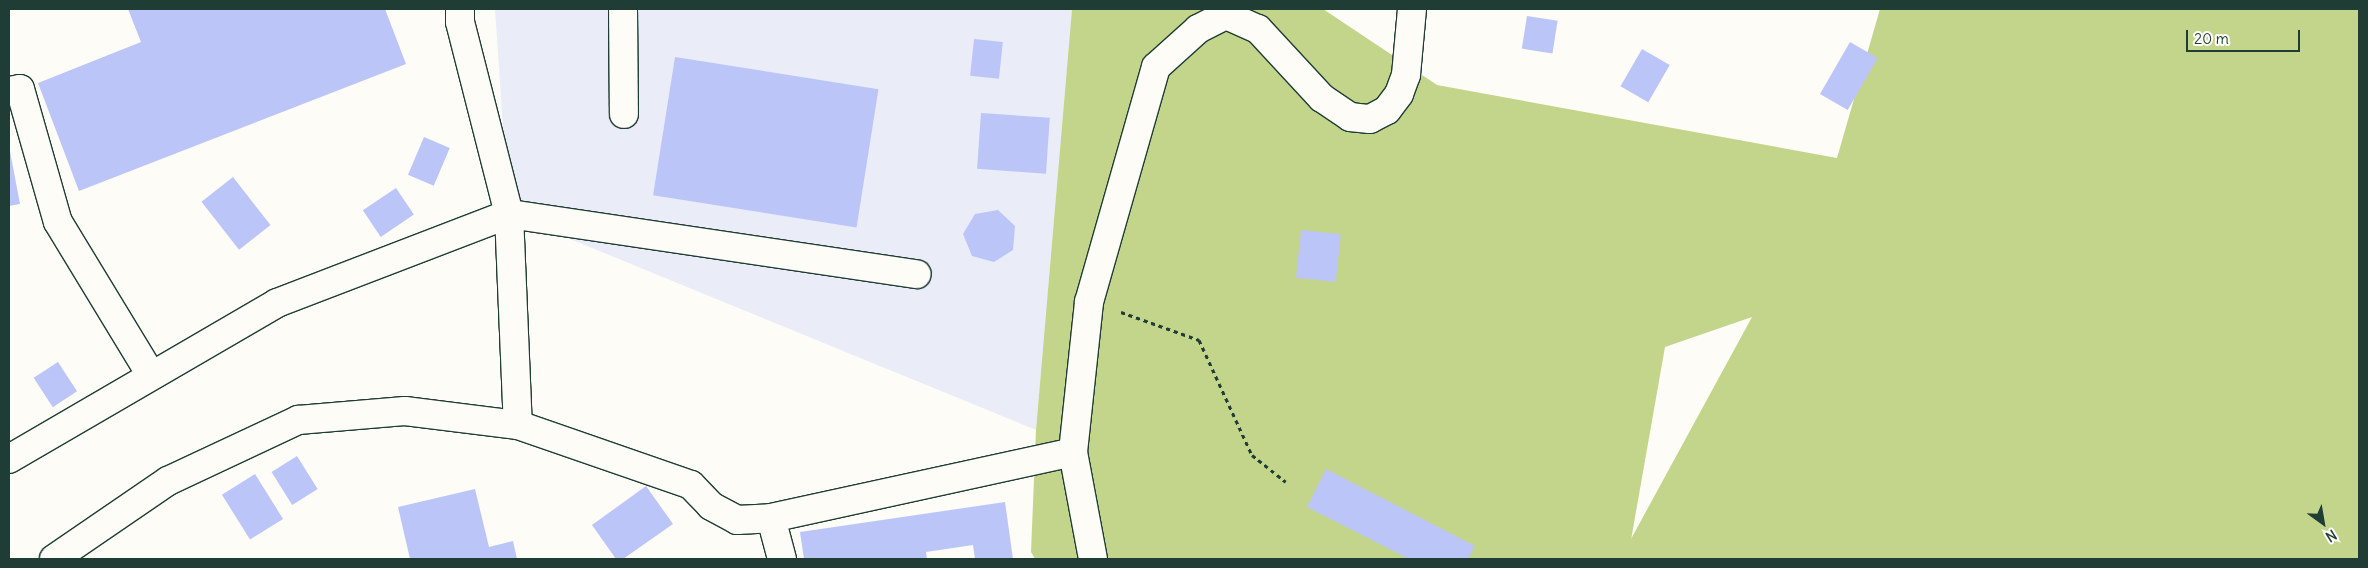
<!DOCTYPE html>
<style>
body{margin:0}
#map{position:relative;width:2368px;height:568px;overflow:hidden;background:#fdfcf7;font-family:Delius,sans-serif}
div>[style]{position:absolute}
.built>*{inset:0;background:#eaecf7}
.green>*{inset:0;background:#c3d58a}
.building>*{inset:0;background:#bcc5f7;transform-origin:0 0}
.path>*{height:3px;margin-top:-1.5px;transform-origin:0;background:repeating-linear-gradient(90deg,#1f3d34 0 4px,transparent 0 8px)}
.roads{filter:drop-shadow(1px 0 #1f3d34) drop-shadow(-1px 0 #1f3d34) drop-shadow(0 1px #1f3d34) drop-shadow(0 -1px #1f3d34)}
.minor>*{height:28px;margin:-14px;padding:0 14px;transform-origin:14px;border-radius:14px;background:#fdfcf7}
span{translate:-50% -50%;white-space:nowrap;text-align:center;line-height:1.15;-webkit-text-stroke:4px #fdfcf7;paint-order:stroke}
.frame{position:absolute;inset:0;border:10px solid #1f3d34;pointer-events:none}
.north{position:absolute;left:2298px;top:498px;width:50px;height:50px;-webkit-text-stroke:4px #fdfcf7;paint-order:stroke;rotate:148deg;font-size:14px;font-weight:700;line-height:20px;text-align:center;color:#1f3d34}
.north::after{content:'';display:block;margin:auto;width:18px;height:22px;background:#1f3d34;clip-path:polygon(50% 0,100% 100%,50% 72%,0 100%)}
.scale{position:absolute;left:2186px;top:30px;width:114px;height:22px;box-sizing:border-box;border:2px solid #1f3d34;border-top:0;padding-left:6px;font-size:15px;line-height:18px;white-space:nowrap;color:#1f3d34;-webkit-text-stroke:4px #fdfcf7;paint-order:stroke}
</style>
<div id="map">
<div class="built">
<div style="clip-path:polygon(495px 9px,1072px 9px,1036px 430px,509px 214px)"></div>
</div>
<div class="green">
<div style="clip-path:polygon(evenodd,1072px 9px,1323px 9px,1437px 85px,1837px 158px,1880px 9px,2359px 9px,2359px 559px,1035px 559px,1031px 552px,1036px 430px,1072px 9px,1752px 317px,1631px 539px,1631px 540px,1665px 347px,1752px 317px)"></div>
</div>
<div class="building">
<div style="clip-path:polygon(128px 9px,385px 9px,406px 64px,79px 191px,38px 83px,141px 42px)"></div>
<div style="left:1527px;top:16px;width:31px;height:33px;rotate:9deg"></div>
<div style="left:974px;top:39px;width:29px;height:37px;rotate:6deg"></div>
<div style="left:1850px;top:42px;width:32px;height:60px;rotate:30deg"></div>
<div style="left:1642px;top:49px;width:32px;height:43px;rotate:30deg"></div>
<div style="left:675px;top:57px;width:206px;height:140px;rotate:9deg"></div>
<div style="left:981px;top:113px;width:69px;height:56px;rotate:4deg"></div>
<div style="left:424px;top:137px;width:28px;height:41px;rotate:23deg"></div>
<div style="clip-path:polygon(9px 146px,20px 204px,9px 206px)"></div>
<div style="left:233px;top:177px;width:61px;height:40px;rotate:52deg"></div>
<div style="left:396px;top:188px;width:32px;height:40px;rotate:56deg"></div>
<div style="clip-path:polygon(998px 210px,1015px 226px,1013px 250px,994px 262px,972px 256px,963px 234px,975px 214px)"></div>
<div style="left:1301px;top:230px;width:40px;height:48px;rotate:6deg"></div>
<div style="left:58px;top:362px;width:35px;height:29px;rotate:57deg"></div>
<div style="left:297px;top:456px;width:39px;height:30px;rotate:58deg"></div>
<div style="clip-path:polygon(1326px 469px,1475px 546px,1468px 559px,1409px 559px,1307px 507px)"></div>
<div style="left:255px;top:474px;width:53px;height:39px;rotate:58deg"></div>
<div style="clip-path:polygon(646px 486px,673px 524px,623px 559px,616px 559px,592px 525px)"></div>
<div style="clip-path:polygon(475px 489px,489px 547px,513px 541px,517px 559px,410px 559px,398px 507px)"></div>
<div style="clip-path:polygon(1005px 502px,1013px 559px,975px 559px,973px 545px,926px 552px,927px 559px,804px 559px,800px 532px)"></div>
</div>
<div class="path">
<div style="left:1121px;top:312px;width:83px;rotate:19.7deg"></div>
<div style="left:1199px;top:340px;width:127px;rotate:65.3deg"></div>
<div style="left:1252px;top:455px;width:43px;rotate:38.5deg"></div>
</div>
<div class="roads">
<div class="minor">
<div style="left:460px;top:9px;width:13px;rotate:90deg"></div>
<div style="left:460px;top:22px;width:198px;rotate:75.7deg"></div>
<div style="left:509px;top:214px;width:211px;rotate:87.6deg"></div>
<div style="left:518px;top:425px;width:183px;rotate:19.1deg"></div>
<div style="left:691px;top:485px;width:29px;rotate:46deg"></div>
<div style="left:711px;top:506px;width:30px;rotate:28deg"></div>
<div style="left:737px;top:520px;width:34px;rotate:-3deg"></div>
<div style="left:623px;top:9px;width:105px;rotate:89.5deg"></div>
<div style="left:9px;top:91px;width:11px;rotate:-10deg"></div>
<div style="left:20px;top:89px;width:138px;rotate:74.1deg"></div>
<div style="left:58px;top:222px;width:179px;rotate:58.7deg"></div>
<div style="left:9px;top:459px;width:310px;rotate:-30.2deg"></div>
<div style="left:277px;top:303px;width:248px;rotate:-21deg"></div>
<div style="left:509px;top:214px;width:412px;rotate:8.4deg"></div>
<div style="left:54px;top:559px;width:138px;rotate:-34.4deg"></div>
<div style="left:168px;top:481px;width:144px;rotate:-25.1deg"></div>
<div style="left:298px;top:420px;width:107px;rotate:-4.8deg"></div>
<div style="left:405px;top:411px;width:114px;rotate:7.1deg"></div>
<div style="left:782px;top:559px;width:42px;rotate:-105deg"></div>
<div style="left:771px;top:518px;width:309px;rotate:-12.3deg"></div>
<div style="left:1093px;top:559px;width:109px;rotate:-100.6deg"></div>
<div style="left:1073px;top:452px;width:151px;rotate:-83.9deg"></div>
<div style="left:1089px;top:302px;width:244px;rotate:-74.1deg"></div>
<div style="left:1156px;top:67px;width:57px;rotate:-42.1deg"></div>
<div style="left:1198px;top:29px;width:31px;rotate:-27deg"></div>
<div style="left:1226px;top:15px;width:35px;rotate:24deg"></div>
<div style="left:1258px;top:29px;width:94px;rotate:47.2deg"></div>
<div style="left:1322px;top:98px;width:34px;rotate:34deg"></div>
<div style="left:1350px;top:117px;width:20px;rotate:6deg"></div>
<div style="left:1370px;top:119px;width:19px;rotate:-28deg"></div>
<div style="left:1387px;top:110px;width:20px;rotate:-53deg"></div>
<div style="left:1399px;top:94px;width:20px;rotate:-70deg"></div>
<div style="left:1406px;top:75px;width:66px;rotate:-84.8deg"></div>
</div>
</div>
<div class="frame"></div>
<div class="north">N</div>
<div class="scale">20 m</div>
</div>
